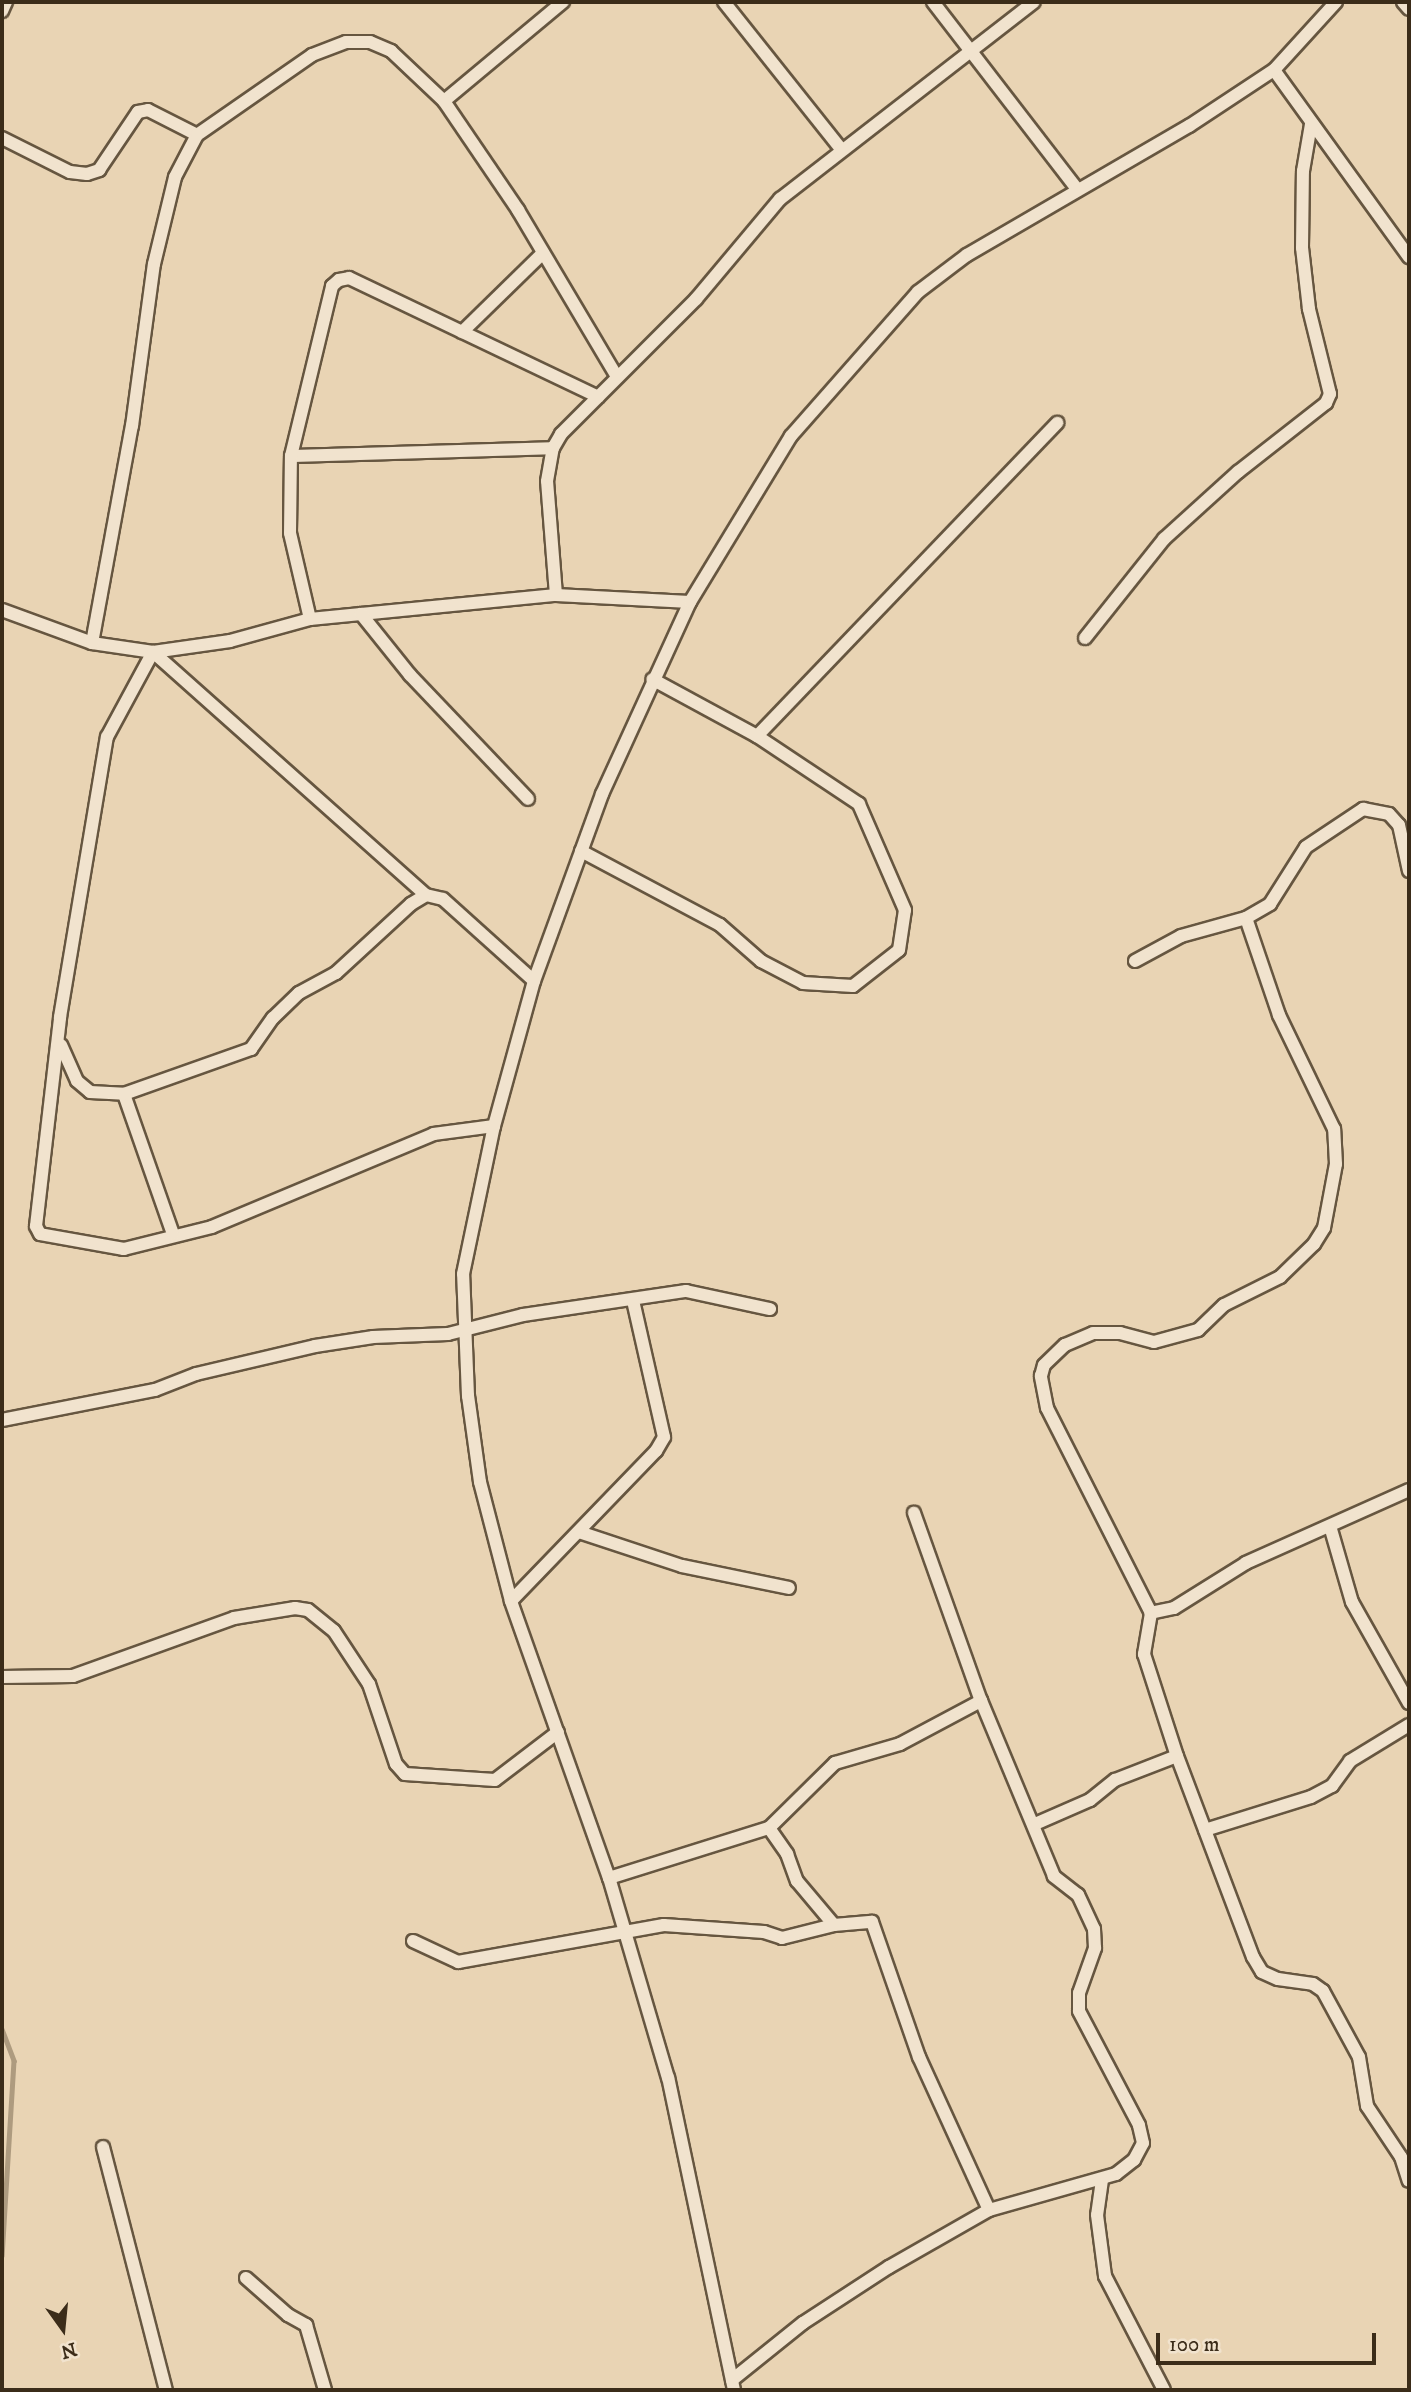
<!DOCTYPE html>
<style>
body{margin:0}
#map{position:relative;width:1411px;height:2392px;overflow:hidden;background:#e9d4b4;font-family:"IM FELL DW Pica",serif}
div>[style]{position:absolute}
.stream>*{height:4.5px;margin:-2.25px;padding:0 2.25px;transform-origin:2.25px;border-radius:2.25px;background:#ae9b7f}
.roads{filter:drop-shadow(2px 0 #665640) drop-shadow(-2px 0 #665640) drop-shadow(0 2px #665640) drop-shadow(0 -2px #665640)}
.minor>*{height:12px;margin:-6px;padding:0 6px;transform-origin:6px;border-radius:6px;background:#f1e3ce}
span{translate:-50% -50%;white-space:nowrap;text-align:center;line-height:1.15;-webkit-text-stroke:7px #f1e3ce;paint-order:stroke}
.frame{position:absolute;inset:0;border:4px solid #3b2c19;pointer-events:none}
.north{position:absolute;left:28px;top:2294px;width:70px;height:70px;-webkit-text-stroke:5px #f1e3ce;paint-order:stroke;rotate:165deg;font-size:19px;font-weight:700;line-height:28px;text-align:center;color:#3b2c19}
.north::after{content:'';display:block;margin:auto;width:24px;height:32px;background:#3b2c19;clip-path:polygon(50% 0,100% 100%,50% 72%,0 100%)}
.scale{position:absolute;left:1156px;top:2333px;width:220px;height:32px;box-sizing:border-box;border:4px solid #3b2c19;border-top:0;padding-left:9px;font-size:21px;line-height:24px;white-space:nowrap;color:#3b2c19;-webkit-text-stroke:5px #f1e3ce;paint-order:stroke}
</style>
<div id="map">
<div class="stream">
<div style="left:2px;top:2029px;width:34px;rotate:69deg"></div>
<div style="left:14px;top:2061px;width:195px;rotate:93.5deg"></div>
</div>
<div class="roads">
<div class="minor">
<div style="left:724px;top:2px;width:188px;rotate:51.5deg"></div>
<div style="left:933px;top:2px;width:237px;rotate:52.4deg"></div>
<div style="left:1403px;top:2px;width:9px;rotate:49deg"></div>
<div style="left:2px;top:11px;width:10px;rotate:-66deg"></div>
<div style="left:1274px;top:70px;width:231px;rotate:54.2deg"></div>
<div style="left:444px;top:101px;width:155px;rotate:-39.8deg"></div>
<div style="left:2px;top:138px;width:76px;rotate:26.6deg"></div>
<div style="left:70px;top:172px;width:17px;rotate:7deg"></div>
<div style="left:87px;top:174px;width:13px;rotate:-18deg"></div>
<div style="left:99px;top:170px;width:70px;rotate:-56.1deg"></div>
<div style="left:138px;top:112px;width:10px;rotate:-11deg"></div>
<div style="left:148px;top:110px;width:55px;rotate:27deg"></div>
<div style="left:462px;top:332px;width:113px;rotate:-44.3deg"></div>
<div style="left:291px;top:456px;width:262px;rotate:-1.7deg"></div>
<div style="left:556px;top:595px;width:114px;rotate:-94.5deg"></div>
<div style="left:547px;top:481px;width:34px;rotate:-80deg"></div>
<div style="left:553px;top:448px;width:16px;rotate:-60deg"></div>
<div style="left:561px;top:434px;width:191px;rotate:-45deg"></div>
<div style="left:696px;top:299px;width:131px;rotate:-50deg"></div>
<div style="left:780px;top:199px;width:321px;rotate:-37.8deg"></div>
<div style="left:2px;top:610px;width:96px;rotate:20.1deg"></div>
<div style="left:92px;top:643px;width:62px;rotate:8.4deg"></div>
<div style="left:153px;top:652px;width:78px;rotate:-8.1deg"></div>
<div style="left:230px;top:641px;width:83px;rotate:-15.4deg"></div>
<div style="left:310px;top:619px;width:51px;rotate:-5.6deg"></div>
<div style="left:361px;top:614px;width:196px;rotate:-5.6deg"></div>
<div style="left:556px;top:595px;width:134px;rotate:3deg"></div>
<div style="left:361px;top:614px;width:78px;rotate:51.2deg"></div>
<div style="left:410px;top:675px;width:171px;rotate:46.4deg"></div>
<div style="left:310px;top:619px;width:88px;rotate:-103.1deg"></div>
<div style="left:290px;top:533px;width:77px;rotate:-89.3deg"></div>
<div style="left:291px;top:456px;width:175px;rotate:-76.4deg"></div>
<div style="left:332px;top:286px;width:9px;rotate:-41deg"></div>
<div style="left:339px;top:280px;width:10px;rotate:-11deg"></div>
<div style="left:349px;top:278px;width:276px;rotate:25.5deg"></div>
<div style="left:1085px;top:638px;width:127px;rotate:-51.4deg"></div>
<div style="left:1164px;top:539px;width:100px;rotate:-42.2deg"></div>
<div style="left:1238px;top:472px;width:112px;rotate:-38.1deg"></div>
<div style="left:1326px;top:403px;width:10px;rotate:-66deg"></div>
<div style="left:1330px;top:394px;width:88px;rotate:-103.9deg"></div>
<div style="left:1309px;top:309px;width:61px;rotate:-96.5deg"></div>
<div style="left:1302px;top:248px;width:77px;rotate:-89.3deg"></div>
<div style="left:1303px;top:171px;width:48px;rotate:-80.3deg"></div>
<div style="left:92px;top:643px;width:221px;rotate:-79.6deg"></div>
<div style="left:132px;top:426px;width:163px;rotate:-82.3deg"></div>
<div style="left:154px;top:264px;width:89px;rotate:-76.4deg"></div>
<div style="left:175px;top:177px;width:47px;rotate:-62.4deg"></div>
<div style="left:197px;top:135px;width:140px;rotate:-34.8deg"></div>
<div style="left:312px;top:55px;width:36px;rotate:-21deg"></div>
<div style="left:346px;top:42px;width:24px"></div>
<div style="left:370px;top:42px;width:23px;rotate:23deg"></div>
<div style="left:391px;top:51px;width:73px;rotate:43.3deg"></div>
<div style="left:444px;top:101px;width:132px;rotate:55.8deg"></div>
<div style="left:518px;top:210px;width:194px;rotate:59.3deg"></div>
<div style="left:757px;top:736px;width:434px;rotate:-46.2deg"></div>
<div style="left:581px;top:851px;width:157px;rotate:28deg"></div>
<div style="left:720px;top:925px;width:55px;rotate:41.3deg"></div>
<div style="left:761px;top:961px;width:47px;rotate:27.6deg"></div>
<div style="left:803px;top:983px;width:50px;rotate:3.4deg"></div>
<div style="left:853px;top:986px;width:58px;rotate:-38deg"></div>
<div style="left:899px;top:950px;width:40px;rotate:-81.5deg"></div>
<div style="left:905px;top:910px;width:116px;rotate:-113.5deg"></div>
<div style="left:859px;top:804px;width:123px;rotate:-146.3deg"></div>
<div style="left:757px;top:736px;width:119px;rotate:-151.5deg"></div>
<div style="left:1135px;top:961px;width:52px;rotate:-28.5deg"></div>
<div style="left:1181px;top:936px;width:67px;rotate:-15.5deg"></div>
<div style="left:1246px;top:918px;width:28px;rotate:-30deg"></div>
<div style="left:1270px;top:904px;width:67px;rotate:-57.7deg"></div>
<div style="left:1306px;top:847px;width:69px;rotate:-33.7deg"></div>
<div style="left:1363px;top:809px;width:26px;rotate:11deg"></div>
<div style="left:1389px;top:814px;width:15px;rotate:48deg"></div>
<div style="left:1399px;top:825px;width:47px;rotate:77.7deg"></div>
<div style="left:61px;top:1045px;width:39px;rotate:66deg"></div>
<div style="left:77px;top:1081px;width:17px;rotate:40deg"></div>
<div style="left:90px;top:1092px;width:34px;rotate:3deg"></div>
<div style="left:494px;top:1126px;width:61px;rotate:172.4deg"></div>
<div style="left:434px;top:1134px;width:241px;rotate:157.3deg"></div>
<div style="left:212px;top:1227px;width:91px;rotate:166deg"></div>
<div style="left:124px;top:1249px;width:85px;rotate:-169.9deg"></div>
<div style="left:40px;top:1234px;width:9px;rotate:-117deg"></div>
<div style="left:36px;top:1226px;width:210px;rotate:-83.4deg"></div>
<div style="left:60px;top:1017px;width:284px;rotate:-80.5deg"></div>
<div style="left:107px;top:737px;width:97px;rotate:-61.6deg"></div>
<div style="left:153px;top:652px;width:365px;rotate:41.7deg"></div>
<div style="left:426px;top:895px;width:17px;rotate:13deg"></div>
<div style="left:443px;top:899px;width:122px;rotate:42deg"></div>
<div style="left:173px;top:1234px;width:148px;rotate:-109.3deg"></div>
<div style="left:124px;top:1094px;width:135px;rotate:-19.5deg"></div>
<div style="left:251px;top:1049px;width:38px;rotate:-55deg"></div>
<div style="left:273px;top:1018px;width:36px;rotate:-44deg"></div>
<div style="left:299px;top:993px;width:42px;rotate:-28.4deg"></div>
<div style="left:336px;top:973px;width:102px;rotate:-42.6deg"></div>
<div style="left:411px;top:904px;width:17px;rotate:-31deg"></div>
<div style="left:2px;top:1420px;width:156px;rotate:-11.1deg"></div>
<div style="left:155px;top:1390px;width:44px;rotate:-21.3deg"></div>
<div style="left:196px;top:1374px;width:122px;rotate:-13.2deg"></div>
<div style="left:315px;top:1346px;width:59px;rotate:-8.8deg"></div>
<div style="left:373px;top:1337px;width:75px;rotate:-2.3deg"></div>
<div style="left:448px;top:1334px;width:77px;rotate:-14.2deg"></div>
<div style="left:523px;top:1315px;width:165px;rotate:-8.4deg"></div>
<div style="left:686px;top:1291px;width:86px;rotate:12.1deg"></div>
<div style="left:1409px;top:1490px;width:179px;rotate:155.9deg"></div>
<div style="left:1246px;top:1563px;width:85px;rotate:148deg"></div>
<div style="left:1174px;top:1608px;width:24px;rotate:168deg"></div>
<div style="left:1151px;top:1613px;width:42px;rotate:99.7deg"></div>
<div style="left:1144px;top:1654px;width:107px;rotate:72.1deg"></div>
<div style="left:1177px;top:1756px;width:215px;rotate:69.3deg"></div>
<div style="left:1253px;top:1957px;width:17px;rotate:59deg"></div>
<div style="left:1262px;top:1972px;width:17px;rotate:24deg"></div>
<div style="left:1278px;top:1979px;width:35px;rotate:8deg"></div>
<div style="left:1313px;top:1984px;width:12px;rotate:35deg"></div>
<div style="left:1323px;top:1991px;width:75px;rotate:61.4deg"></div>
<div style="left:1359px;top:2057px;width:50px;rotate:80.7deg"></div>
<div style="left:1367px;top:2106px;width:61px;rotate:56.3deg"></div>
<div style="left:1401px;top:2157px;width:25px;rotate:72deg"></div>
<div style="left:1330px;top:1526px;width:79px;rotate:73.9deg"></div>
<div style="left:1352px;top:1602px;width:116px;rotate:60.6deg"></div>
<div style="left:579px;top:1532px;width:108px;rotate:18.3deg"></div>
<div style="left:682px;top:1566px;width:109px;rotate:11.6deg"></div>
<div style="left:511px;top:1601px;width:209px;rotate:-46deg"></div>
<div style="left:656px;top:1451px;width:16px;rotate:-60deg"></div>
<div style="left:664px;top:1437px;width:140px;rotate:-102.8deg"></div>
<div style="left:1151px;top:1613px;width:230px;rotate:-116.9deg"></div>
<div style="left:1047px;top:1408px;width:33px;rotate:-101deg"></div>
<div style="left:1041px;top:1376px;width:11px;rotate:-75deg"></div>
<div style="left:1044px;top:1365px;width:29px;rotate:-44deg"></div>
<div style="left:1065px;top:1345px;width:30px;rotate:-23deg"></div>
<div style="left:1093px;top:1333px;width:27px"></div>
<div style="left:1120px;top:1333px;width:35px;rotate:15deg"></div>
<div style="left:1154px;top:1342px;width:46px;rotate:-15.3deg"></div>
<div style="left:1198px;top:1330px;width:36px;rotate:-44deg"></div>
<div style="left:1224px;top:1305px;width:63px;rotate:-26.6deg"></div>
<div style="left:1280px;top:1277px;width:47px;rotate:-44.1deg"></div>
<div style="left:1314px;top:1244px;width:19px;rotate:-58deg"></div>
<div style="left:1324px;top:1228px;width:65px;rotate:-79.4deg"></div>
<div style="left:1336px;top:1164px;width:35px;rotate:-93deg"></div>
<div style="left:1334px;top:1129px;width:127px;rotate:-115.8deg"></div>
<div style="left:1279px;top:1015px;width:102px;rotate:-108.8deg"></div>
<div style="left:2px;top:1677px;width:71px;rotate:-0.8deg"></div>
<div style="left:73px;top:1676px;width:171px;rotate:-19.8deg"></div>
<div style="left:234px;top:1618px;width:62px;rotate:-9.3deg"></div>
<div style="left:295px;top:1608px;width:13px;rotate:9deg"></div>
<div style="left:308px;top:1610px;width:33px;rotate:39deg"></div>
<div style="left:334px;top:1631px;width:64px;rotate:56.6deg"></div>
<div style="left:369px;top:1684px;width:84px;rotate:71.4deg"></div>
<div style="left:396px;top:1764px;width:13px;rotate:48deg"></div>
<div style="left:405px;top:1774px;width:90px;rotate:3.8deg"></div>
<div style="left:495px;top:1780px;width:79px;rotate:-37.3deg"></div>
<div style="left:1035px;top:1824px;width:60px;rotate:-23.6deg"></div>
<div style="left:1090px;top:1800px;width:32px;rotate:-39deg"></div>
<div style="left:1115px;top:1780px;width:66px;rotate:-21.2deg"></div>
<div style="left:769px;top:1828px;width:32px;rotate:55deg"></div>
<div style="left:787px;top:1854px;width:29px;rotate:70deg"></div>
<div style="left:797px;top:1881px;width:57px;rotate:49.9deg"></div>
<div style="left:1205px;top:1830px;width:111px;rotate:-17.3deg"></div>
<div style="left:1311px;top:1797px;width:24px;rotate:-28deg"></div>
<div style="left:1332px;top:1786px;width:31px;rotate:-54deg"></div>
<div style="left:1350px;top:1761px;width:69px;rotate:-31.4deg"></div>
<div style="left:609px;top:1878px;width:168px;rotate:-17.4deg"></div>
<div style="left:769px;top:1828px;width:93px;rotate:-44.6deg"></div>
<div style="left:835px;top:1763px;width:68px;rotate:-16.3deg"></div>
<div style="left:900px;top:1744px;width:92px;rotate:-28deg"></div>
<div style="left:413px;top:1941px;width:50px;rotate:25deg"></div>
<div style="left:458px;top:1962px;width:209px;rotate:-10.2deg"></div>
<div style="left:664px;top:1925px;width:100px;rotate:4deg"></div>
<div style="left:764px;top:1932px;width:19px;rotate:18deg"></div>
<div style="left:782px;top:1938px;width:54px;rotate:-14deg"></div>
<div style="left:834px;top:1925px;width:38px;rotate:-5deg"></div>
<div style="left:872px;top:1922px;width:143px;rotate:70.8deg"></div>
<div style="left:919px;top:2057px;width:168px;rotate:65.4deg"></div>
<div style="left:103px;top:2147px;width:251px;rotate:75.5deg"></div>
<div style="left:1102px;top:2180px;width:35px;rotate:98deg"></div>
<div style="left:1097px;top:2215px;width:62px;rotate:82.5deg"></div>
<div style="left:1105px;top:2276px;width:128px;rotate:62.6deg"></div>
<div style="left:246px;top:2278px;width:56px;rotate:41.4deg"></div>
<div style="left:288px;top:2315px;width:21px;rotate:29deg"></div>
<div style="left:306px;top:2325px;width:68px;rotate:73.7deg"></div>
<div style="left:732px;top:2380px;width:91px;rotate:-38.8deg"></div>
<div style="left:803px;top:2323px;width:103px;rotate:-33.1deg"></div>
<div style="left:889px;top:2267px;width:115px;rotate:-29.7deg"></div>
<div style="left:989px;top:2210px;width:132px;rotate:-15.8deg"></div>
<div style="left:1116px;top:2174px;width:23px;rotate:-38deg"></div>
<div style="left:1134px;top:2160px;width:19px;rotate:-62deg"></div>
<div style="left:1143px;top:2143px;width:18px;rotate:-103deg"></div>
<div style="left:1139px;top:2125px;width:129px;rotate:-117.8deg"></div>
<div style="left:1079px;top:2011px;width:18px;rotate:-90deg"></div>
<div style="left:1079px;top:1993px;width:48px;rotate:-70.4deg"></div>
<div style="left:1095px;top:1948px;width:19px;rotate:-93deg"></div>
<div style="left:1094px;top:1929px;width:38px;rotate:-115deg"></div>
<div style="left:1078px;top:1895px;width:31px;rotate:-142deg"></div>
<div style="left:1054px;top:1876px;width:190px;rotate:-112.6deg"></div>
<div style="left:981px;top:1701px;width:200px;rotate:-109.6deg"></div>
<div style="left:734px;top:2390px;width:319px;rotate:-101.9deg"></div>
<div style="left:668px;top:2078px;width:209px;rotate:-106.4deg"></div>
<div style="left:609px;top:1878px;width:294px;rotate:-109.5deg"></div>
<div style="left:511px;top:1601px;width:123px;rotate:-104.6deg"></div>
<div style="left:480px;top:1482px;width:87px;rotate:-97.9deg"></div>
<div style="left:468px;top:1396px;width:122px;rotate:-92.3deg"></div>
<div style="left:463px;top:1274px;width:151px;rotate:-78.2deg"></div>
<div style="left:494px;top:1126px;width:150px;rotate:-74.6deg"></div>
<div style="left:534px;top:981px;width:199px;rotate:-70deg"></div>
<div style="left:602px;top:794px;width:211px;rotate:-65.4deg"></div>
<div style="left:690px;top:602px;width:194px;rotate:-58.7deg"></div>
<div style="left:791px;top:436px;width:192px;rotate:-48.6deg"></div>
<div style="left:918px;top:292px;width:61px;rotate:-37.1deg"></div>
<div style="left:967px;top:255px;width:257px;rotate:-30.2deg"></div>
<div style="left:1189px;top:126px;width:102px;rotate:-33.4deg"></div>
<div style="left:1274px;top:70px;width:92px;rotate:-47.6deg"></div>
</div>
</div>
<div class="frame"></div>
<div class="north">N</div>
<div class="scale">100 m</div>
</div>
